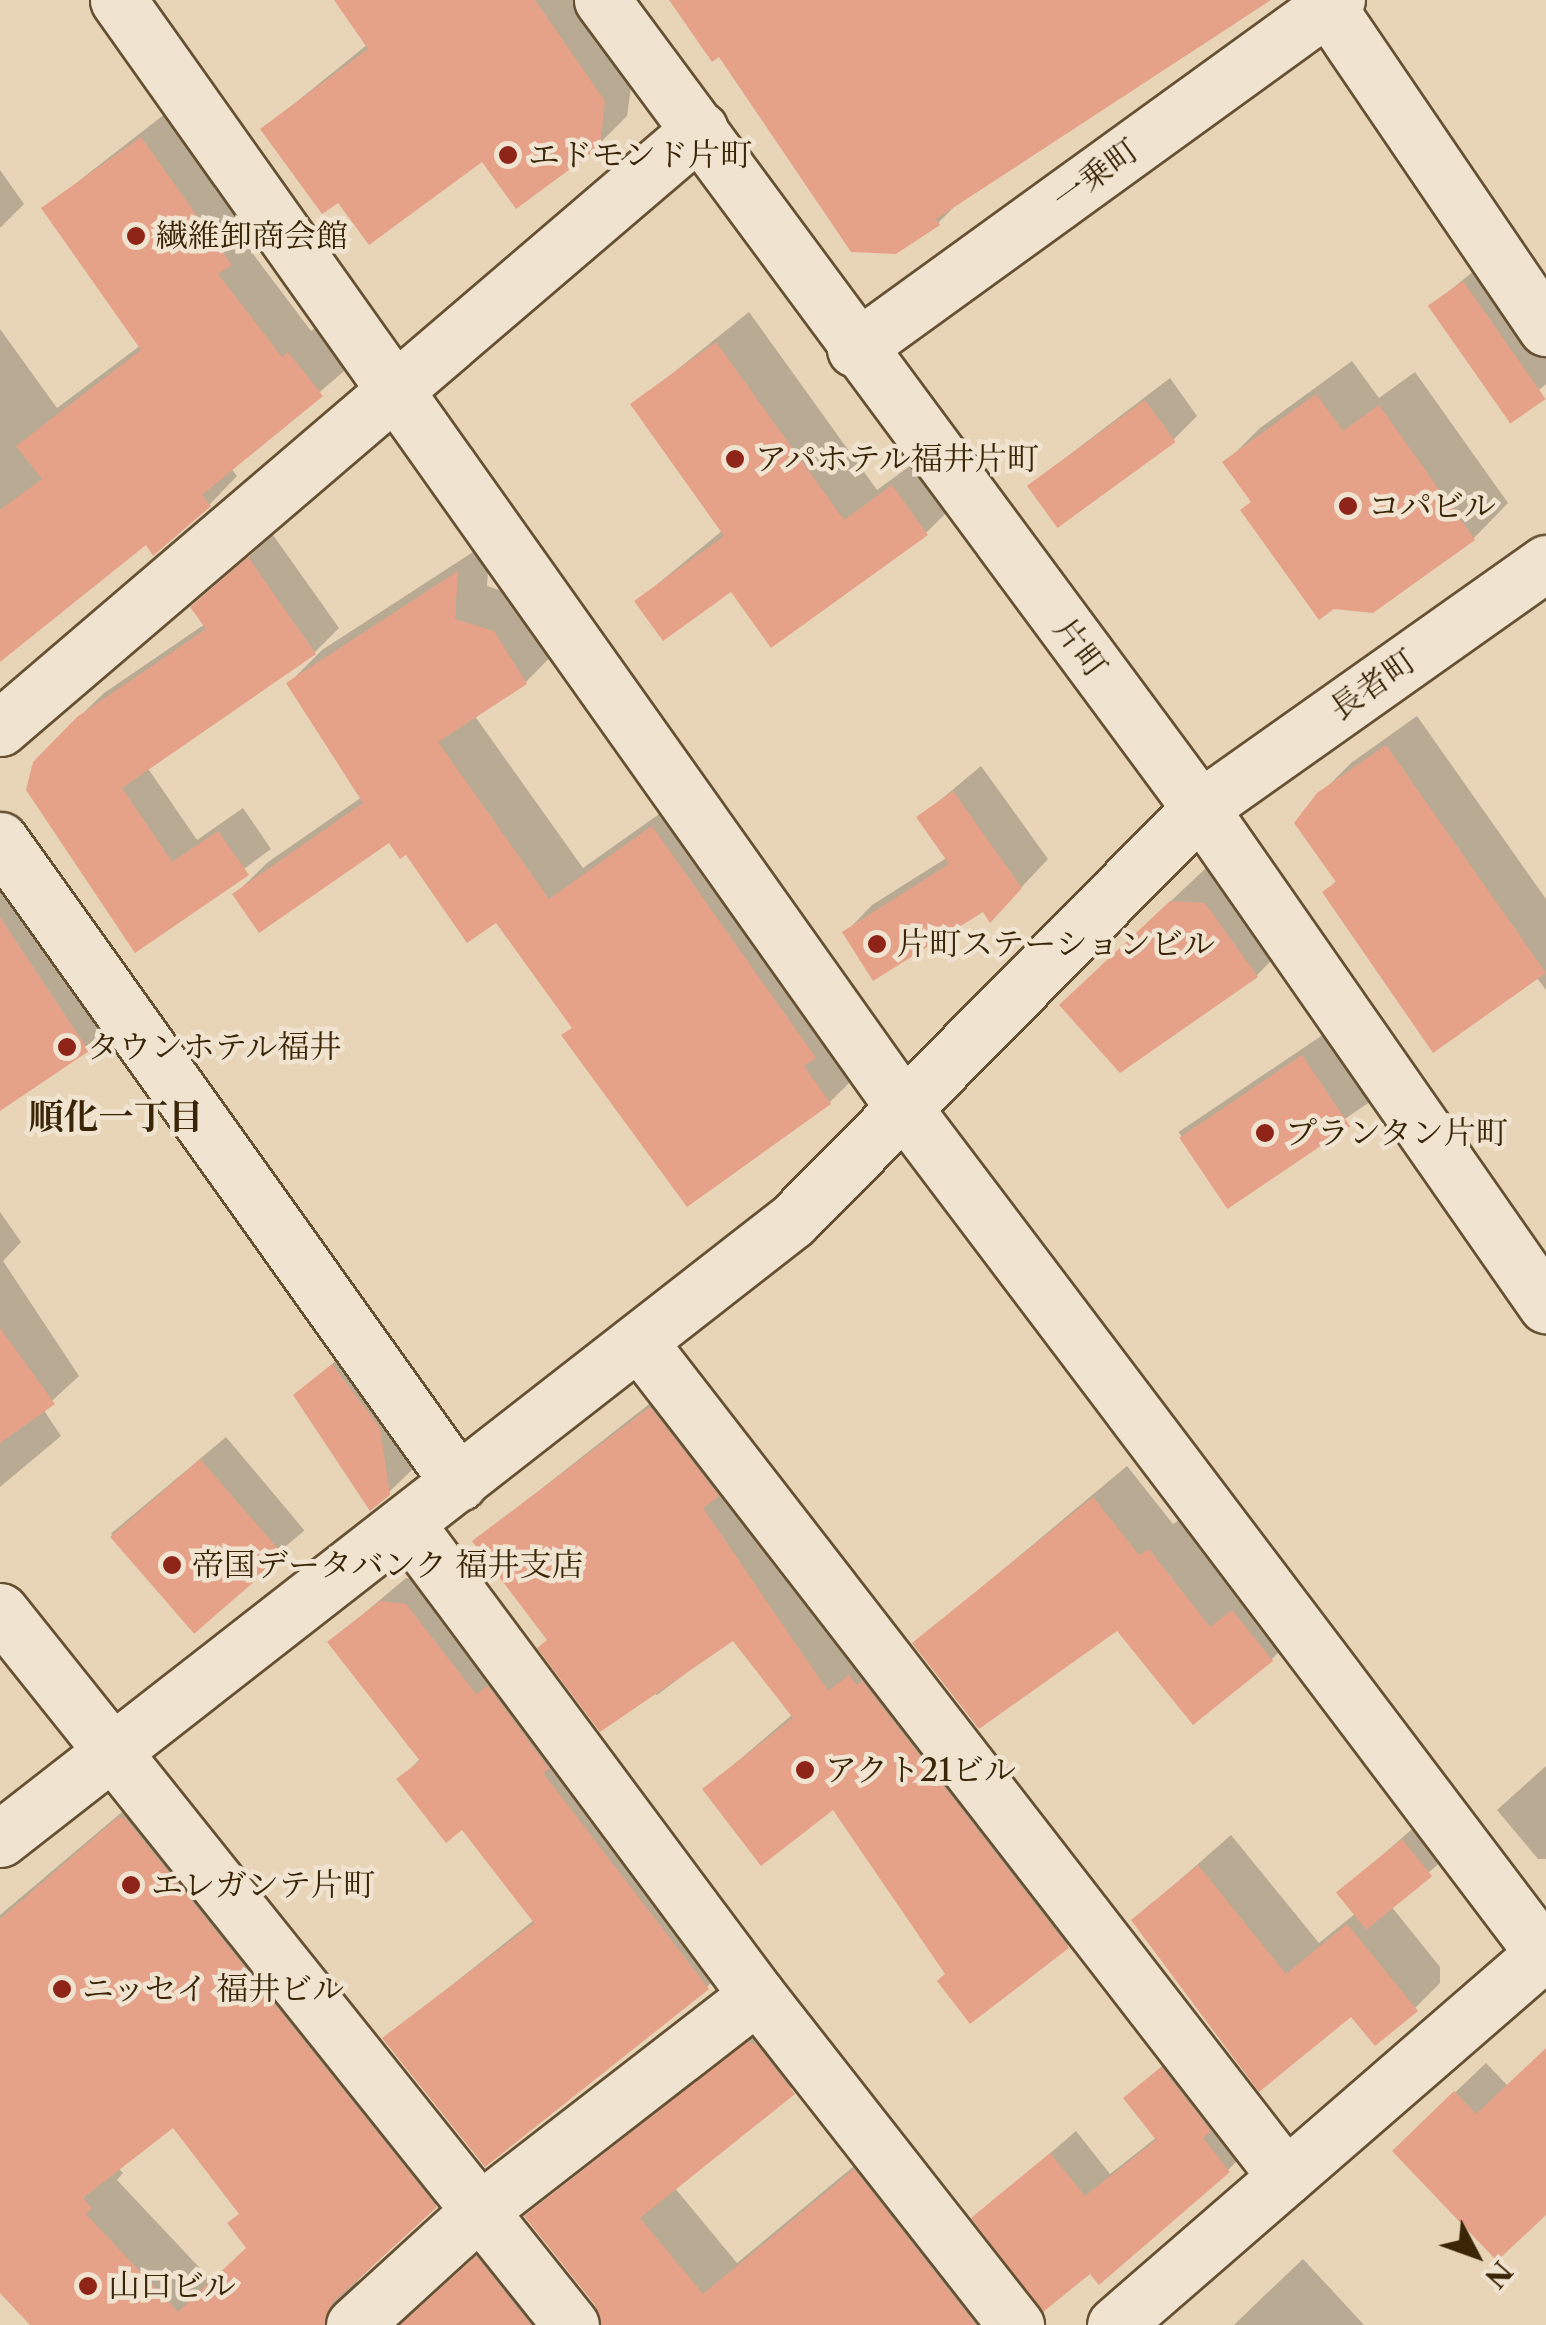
<!DOCTYPE html>
<meta charset="utf-8">
<style>
body{margin:0}
#map{position:relative;width:1546px;height:2325px;overflow:hidden;background:#e8d5b8;font-family:"Libre Caslon Text","Noto Serif JP",serif}
div>[style]{position:absolute}
.shadow>*{inset:0;background:#0003;transform-origin:0 0}
.building>*{inset:0;background:#e6a289;transform-origin:0 0}
.roads{filter:drop-shadow(2px 0 #665133) drop-shadow(-2px 0 #665133) drop-shadow(0 2px #665133) drop-shadow(0 -2px #665133)}
.minor>*{height:55px;margin:-27.5px;padding:0 27.5px;transform-origin:27.5px;border-radius:27.5px;background:#f0e4d1}
.dots>*{width:28px;height:28px;translate:-50% -50%;box-sizing:border-box;border:5px solid #f0e4d1;border-radius:50%}
span{translate:-50% -50%;white-space:nowrap;text-align:center;line-height:1.15;-webkit-text-stroke:9px #f0e4d1;paint-order:stroke}
.poi-label{font-size:32px;color:#3a2507}
.left{translate:0 -50%;text-align:left}
.street-label{font-size:32px;color:#3a2507}
.neighbourhood-label{font-size:35px;color:#3a2507;font-weight:700}
.north{position:absolute;left:1426px;top:2205px;width:100px;height:100px;-webkit-text-stroke:8px #f0e4d1;paint-order:stroke;rotate:131deg;font-size:28px;font-weight:700;line-height:40px;text-align:center;color:#3a2507}
.north::after{content:'';display:block;margin:auto;width:35px;height:45px;background:#3a2507;clip-path:polygon(50% 0,100% 100%,50% 72%,0 100%)}
</style>
<div id="map">
<div class="shadow">
<div style="clip-path:polygon(337px 0,580px 0,633px 72px,627px 116px,598px 145px,483px 158px,338px 199px,263px 129px,368px 44px)"></div>
<div style="clip-path:polygon(672px 0,1259px 0,964px 197px,938px 223px,720px 53px)"></div>
<div style="clip-path:polygon(170px 110px,259px 234px,247px 246px,311px 331px,318px 326px,350px 366px,231px 468px,237px 476px,209px 505px,146px 541px,0 659px,0 329px,57px 408px,141px 345px,44px 208px)"></div>
<div style="clip-path:polygon(0 170px,24px 204px,0 228px)"></div>
<div style="clip-path:polygon(1481px 265px,1546px 358px,1546px 384px,1539px 390px,1431px 306px)"></div>
<div style="clip-path:polygon(749px 312px,877px 490px,925px 455px,958px 501px,926px 533px,731px 589px,637px 601px,723px 530px,633px 405px)"></div>
<div style="clip-path:polygon(1352px 361px,1379px 398px,1415px 372px,1508px 503px,1474px 538px,1372px 611px,1243px 510px,1253px 500px,1225px 463px,1260px 428px)"></div>
<div style="clip-path:polygon(1170px 378px,1197px 416px,1173px 440px,1030px 485px)"></div>
<div style="clip-path:polygon(273px 535px,339px 628px,315px 652px,147px 767px,197px 840px,243px 808px,271px 849px,136px 949px,78px 718px,104px 693px,205px 624px,193px 607px)"></div>
<div style="clip-path:polygon(490px 541px,487px 586px,527px 599px,558px 649px,526px 682px,474px 715px,583px 868px,686px 795px,862px 1070px,830px 1102px,564px 1035px,574px 1026px,496px 920px,390px 840px,235px 894px,268px 862px,362px 797px,289px 683px,322px 650px)"></div>
<div style="clip-path:polygon(1417px 716px,1546px 899px,1546px 990px,1537px 978px,1325px 892px,1337px 880px,1319px 795px,1351px 763px)"></div>
<div style="clip-path:polygon(981px 766px,1048px 859px,1017px 892px,983px 908px,845px 933px,872px 905px,948px 857px,920px 817px)"></div>
<div style="clip-path:polygon(0 857px,113px 1024px,87px 1049px,0 1108px)"></div>
<div style="clip-path:polygon(1207px 867px,1240px 869px,1292px 940px,1257px 975px,1120px 1069px,1098px 970px)"></div>
<div style="left:1327px;top:1032px;width:82px;height:179px;rotate:56deg"></div>
<div style="clip-path:polygon(0 1212px,21px 1242px,3px 1261px,79px 1376px,43px 1409px,61px 1436px,0 1487px)"></div>
<div style="clip-path:polygon(357px 1342px,403px 1404px,413px 1469px,388px 1493px,296px 1396px)"></div>
<div style="clip-path:polygon(681px 1379px,1097px 1916px,1067px 1946px,947px 1973px,833px 1807px,705px 1789px,793px 1714px,734px 1637px,657px 1695px,549px 1639px,475px 1541px)"></div>
<div style="left:226px;top:1437px;width:122px;height:150px;rotate:50deg"></div>
<div style="clip-path:polygon(1127px 1466px,1173px 1524px,1182px 1518px,1305px 1626px,1272px 1659px,1193px 1722px,1117px 1627px,915px 1643px)"></div>
<div style="clip-path:polygon(406px 1578px,430px 1581px,730px 1964px,707px 1987px,385px 2038px,534px 1920px,462px 1827px,400px 1779px,421px 1758px,330px 1642px)"></div>
<div style="clip-path:polygon(1546px 1766px,1546px 1859px,1538px 1859px,1497px 1810px)"></div>
<div style="clip-path:polygon(evenodd,154px 1785px,468px 2173px,357px 2281px,356px 2299px,377px 2323px,411px 2316px,510px 2225px,580px 2313px,601px 2321px,598px 2305px,527px 2216px,782px 2011px,826px 2059px,674px 2187px,737px 2263px,888px 2138px,1022px 2325px,35px 2325px,0 2288px,0 1915px,154px 1785px,174px 2125px,241px 2213px,248px 2247px,212px 2281px,117px 2180px,123px 2173px,118px 2168px,174px 2125px)"></div>
<div style="clip-path:polygon(1427px 1816px,1454px 1850px,1391px 1906px,1440px 1967px,1440px 1983px,1407px 2016px,1352px 2013px,1134px 1920px,1231px 1835px,1319px 1943px,1356px 1913px,1340px 1892px)"></div>
<div style="clip-path:polygon(1186px 2045px,1252px 2146px,1228px 2170px,1091px 2270px,975px 2218px,1076px 2131px,1110px 2174px,1157px 2137px,1126px 2098px)"></div>
<div style="clip-path:polygon(1546px 2050px,1546px 2213px,1425px 2121px,1486px 2063px,1508px 2086px)"></div>
<div style="clip-path:polygon(1303px 2259px,1364px 2325px,1234px 2325px,1264px 2296px)"></div>
</div>
<div class="building">
<div style="clip-path:polygon(334px 0,535px 0,605px 101px,600px 147px,516px 209px,482px 162px,369px 245px,338px 203px,322px 214px,260px 129px,368px 49px)"></div>
<div style="clip-path:polygon(669px 0,1271px 0,936px 219px,940px 225px,896px 254px,851px 252px,719px 57px,712px 62px)"></div>
<div style="clip-path:polygon(141px 137px,232px 265px,218px 274px,282px 357px,288px 352px,323px 396px,202px 495px,211px 506px,153px 556px,146px 545px,0 662px,0 510px,42px 479px,16px 446px,141px 350px,41px 208px)"></div>
<div style="left:1463px;top:281px;width:144px;height:43px;rotate:55deg"></div>
<div style="clip-path:polygon(716px 342px,844px 520px,892px 485px,928px 535px,771px 648px,731px 592px,663px 641px,634px 601px,724px 536px,630px 404px)"></div>
<div style="clip-path:polygon(1316px 394px,1343px 431px,1379px 405px,1475px 540px,1373px 613px,1334px 609px,1319px 620px,1240px 510px,1251px 502px,1222px 462px)"></div>
<div style="left:1145px;top:400px;width:52px;height:146px;rotate:54deg"></div>
<div style="clip-path:polygon(248px 557px,316px 654px,122px 788px,172px 862px,218px 831px,249px 875px,135px 953px,26px 790px,33px 762px,77px 717px,206px 629px,190px 607px)"></div>
<div style="clip-path:polygon(458px 571px,455px 619px,494px 631px,527px 684px,438px 742px,549px 899px,652px 826px,816px 1058px,804px 1066px,831px 1104px,687px 1207px,561px 1035px,572px 1028px,496px 923px,467px 943px,406px 855px,400px 859px,389px 843px,259px 933px,232px 894px,363px 803px,286px 683px)"></div>
<div style="clip-path:polygon(1386px 745px,1546px 973px,1433px 1053px,1322px 892px,1336px 882px,1294px 823px,1317px 793px)"></div>
<div style="clip-path:polygon(953px 791px,1022px 888px,990px 923px,983px 912px,873px 981px,842px 932px,949px 864px,916px 817px)"></div>
<div style="clip-path:polygon(1170px 901px,1205px 903px,1258px 977px,1120px 1073px,1059px 1005px)"></div>
<div style="clip-path:polygon(0 917px,89px 1051px,0 1111px)"></div>
<div style="left:1302px;top:1055px;width:86px;height:148px;rotate:56deg"></div>
<div style="clip-path:polygon(0 1328px,55px 1404px,0 1443px)"></div>
<div style="clip-path:polygon(332px 1364px,380px 1428px,390px 1495px,370px 1511px,293px 1395px)"></div>
<div style="clip-path:polygon(650px 1407px,719px 1496px,703px 1508px,828px 1691px,849px 1675px,857px 1685px,862px 1681px,1069px 1948px,970px 2024px,937px 1981px,945px 1974px,833px 1810px,761px 1866px,702px 1789px,793px 1718px,733px 1641px,600px 1732px,537px 1648px,547px 1640px,472px 1541px)"></div>
<div style="left:200px;top:1459px;width:128px;height:119px;rotate:49deg"></div>
<div style="clip-path:polygon(1093px 1497px,1139px 1555px,1149px 1549px,1210px 1627px,1232px 1610px,1273px 1661px,1193px 1725px,1117px 1631px,979px 1729px,912px 1643px)"></div>
<div style="clip-path:polygon(380px 1601px,406px 1604px,476px 1694px,488px 1686px,549px 1769px,543px 1773px,709px 1989px,485px 2167px,382px 2038px,534px 1923px,462px 1830px,446px 1843px,396px 1779px,420px 1761px,327px 1642px)"></div>
<div style="clip-path:polygon(evenodd,118px 1817px,125px 1818px,437px 2207px,333px 2302px,324px 2325px,30px 2325px,0 2293px,0 1919px,118px 1817px,173px 2128px,239px 2214px,227px 2223px,246px 2248px,178px 2312px,86px 2214px,92px 2208px,83px 2198px,173px 2128px)"></div>
<div style="left:1402px;top:1839px;width:48px;height:85px;rotate:51deg"></div>
<div style="clip-path:polygon(1198px 1865px,1286px 1974px,1347px 1924px,1418px 2011px,1375px 2046px,1351px 2017px,1259px 2092px,1131px 1920px)"></div>
<div style="clip-path:polygon(747px 2042px,756px 2044px,795px 2094px,640px 2218px,703px 2294px,854px 2169px,976px 2325px,602px 2325px,595px 2305px,524px 2216px)"></div>
<div style="clip-path:polygon(1546px 2048px,1546px 2215px,1497px 2261px,1392px 2151px,1454px 2091px,1476px 2114px)"></div>
<div style="clip-path:polygon(1161px 2067px,1211px 2131px,1203px 2138px,1230px 2172px,1099px 2285px,1090px 2274px,1043px 2312px,971px 2218px,1050px 2153px,1085px 2196px,1156px 2140px,1123px 2098px)"></div>
<div style="clip-path:polygon(476px 2256px,531px 2325px,400px 2325px)"></div>
</div>
<div class="roads">
<div class="minor">
<div style="left:118px;top:0;width:1362px;rotate:54.65deg"></div>
<div style="left:906px;top:1111px;width:1056px;rotate:52.89deg"></div>
<div style="left:602px;top:0;width:1005px;rotate:53.49deg"></div>
<div style="left:1200px;top:808px;width:606px;rotate:55.16deg"></div>
<div style="left:1323px;top:0;width:397px;rotate:55.8deg"></div>
<div style="left:855px;top:349px;width:595px;rotate:-35.91deg"></div>
<div style="left:0;top:728px;width:921px;rotate:-40.55deg"></div>
<div style="left:0;top:840px;width:790px;rotate:54.48deg"></div>
<div style="left:639px;top:1342px;width:1056px;rotate:52.23deg"></div>
<div style="left:407px;top:1525px;width:586px;rotate:53.33deg"></div>
<div style="left:757px;top:1995px;width:420px;rotate:51.9deg"></div>
<div style="left:0;top:1611px;width:914px;rotate:51.35deg"></div>
<div style="left:0;top:1839px;width:1006px;rotate:-37.97deg"></div>
<div style="left:793px;top:1220px;width:579px;rotate:-45.35deg"></div>
<div style="left:1200px;top:808px;width:424px;rotate:-35.3deg"></div>
<div style="left:354px;top:2325px;width:169px;rotate:-42.4deg"></div>
<div style="left:479px;top:2211px;width:352px;rotate:-37.8deg"></div>
<div style="left:1115px;top:2325px;width:571px;rotate:-40.95deg"></div>
</div>
</div>
<div class="dots">
<div style="left:508px;top:155px;background:#8f2418"></div>
<div style="left:136px;top:236px;background:#8f2418"></div>
<div style="left:735px;top:459px;background:#8f2418"></div>
<div style="left:1348px;top:506px;background:#8f2418"></div>
<div style="left:877px;top:944px;background:#8f2418"></div>
<div style="left:67px;top:1047px;background:#8f2418"></div>
<div style="left:1265px;top:1133px;background:#8f2418"></div>
<div style="left:172px;top:1565px;background:#8f2418"></div>
<div style="left:805px;top:1770px;background:#8f2418"></div>
<div style="left:131px;top:1885px;background:#8f2418"></div>
<div style="left:62px;top:1989px;background:#8f2418"></div>
<div style="left:88px;top:2286px;background:#8f2418"></div>
</div>
<div class="poi-label">
<span class="left" style="left:528px;top:155px">エドモンド片町</span>
<span class="left" style="left:156px;top:236px">繊維卸商会館</span>
<span class="left" style="left:755px;top:459px">アパホテル福井片町</span>
<span class="left" style="left:1368px;top:506px">コパビル</span>
<span class="left" style="left:897px;top:944px">片町ステーションビル</span>
<span class="left" style="left:87px;top:1047px">タウンホテル福井</span>
<span class="left" style="left:1285px;top:1133px">プランタン片町</span>
<span class="left" style="left:192px;top:1565px">帝国データバンク 福井支店</span>
<span class="left" style="left:825px;top:1770px">アクト21ビル</span>
<span class="left" style="left:151px;top:1885px">エレガンテ片町</span>
<span class="left" style="left:82px;top:1989px">ニッセイ 福井ビル</span>
<span class="left" style="left:108px;top:2286px">山口ビル</span>
</div>
<div class="street-label">
<span style="left:1096px;top:175px;rotate:-36deg">一乗町</span>
<span style="left:1080px;top:648px;rotate:53deg">片町</span>
<span style="left:1373px;top:685px;rotate:-35deg">長者町</span>
</div>
<div class="neighbourhood-label">
<span style="left:116px;top:1117px">順化一丁目</span>
</div>
<div class="north">N</div>
</div>
